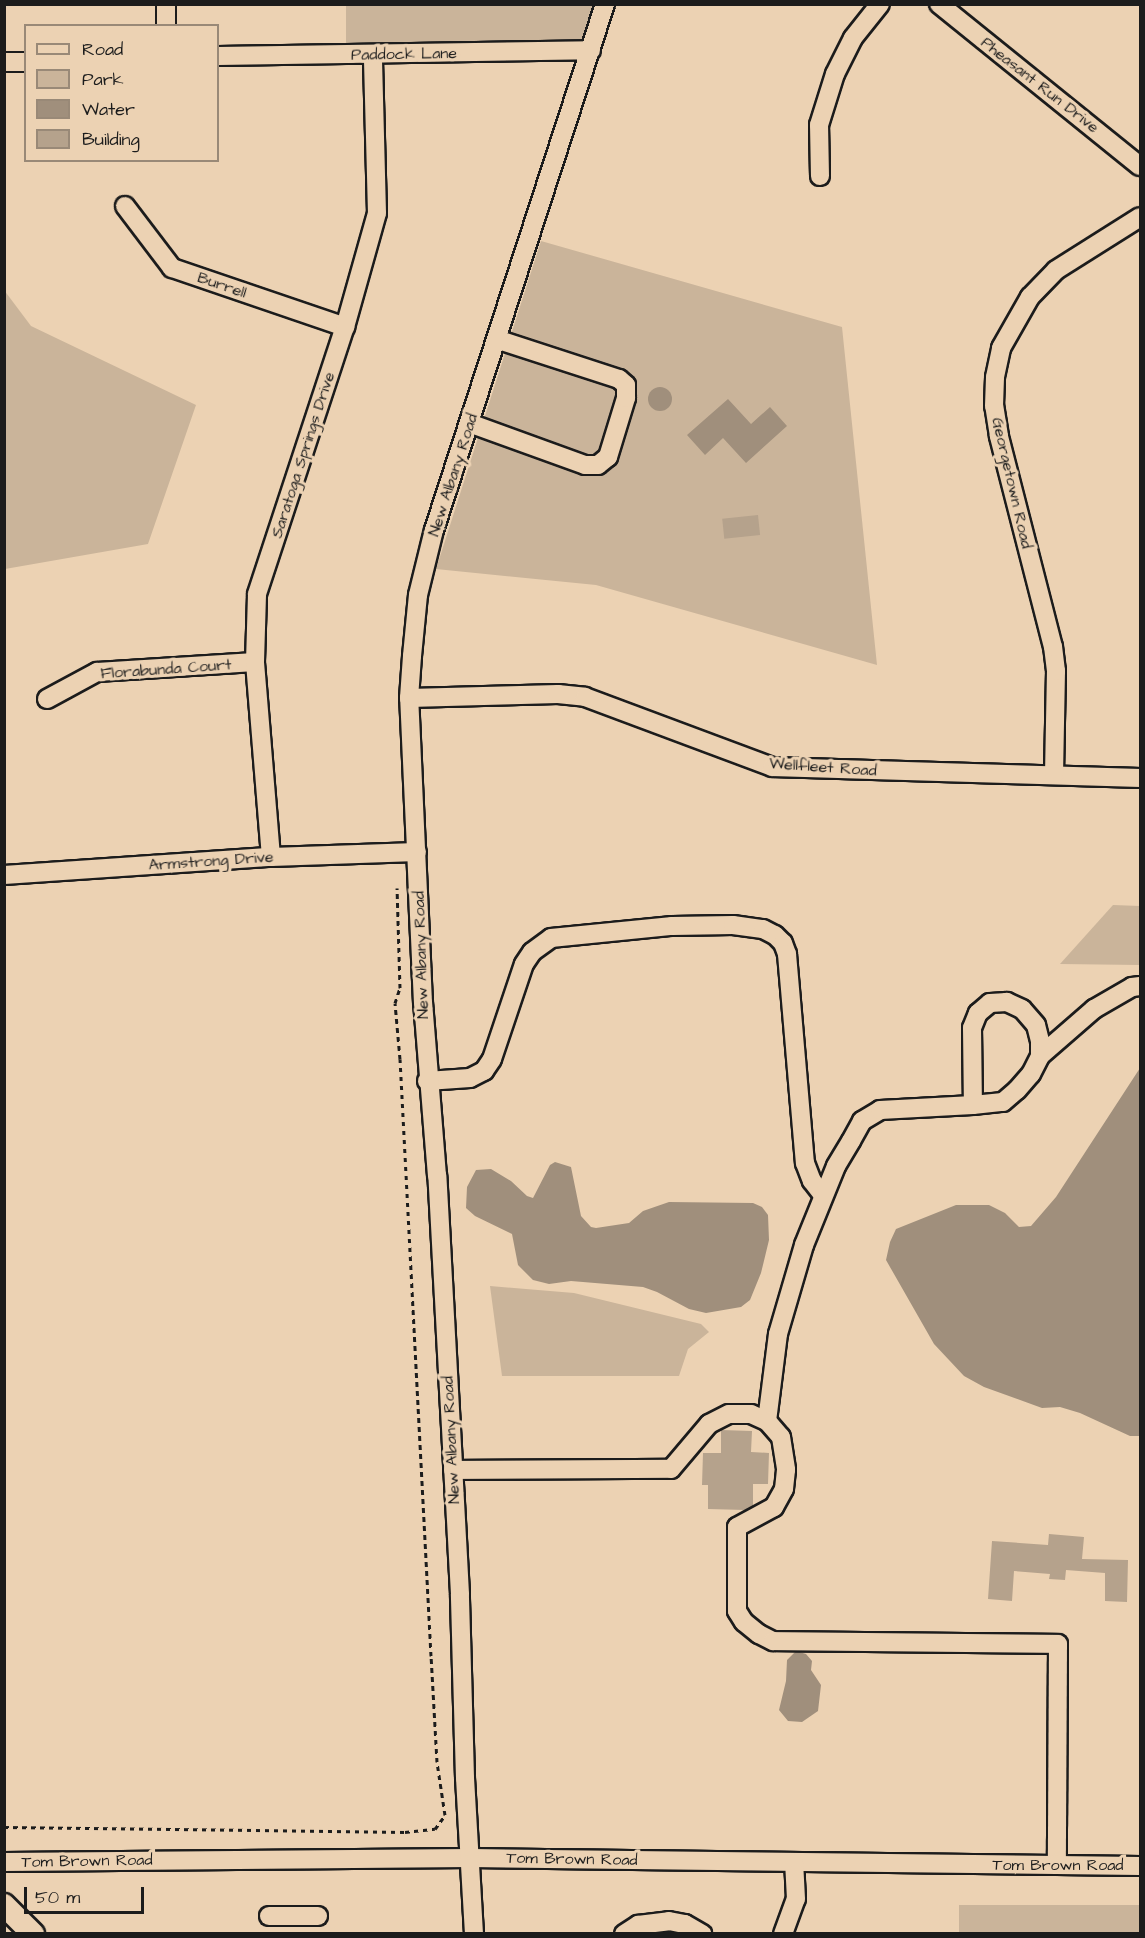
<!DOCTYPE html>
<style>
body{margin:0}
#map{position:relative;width:1145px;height:1938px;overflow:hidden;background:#ecd2b3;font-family:"Architects Daughter",sans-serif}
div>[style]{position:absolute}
.green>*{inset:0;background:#cab49a;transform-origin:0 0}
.water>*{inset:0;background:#a08f7c}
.round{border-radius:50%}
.building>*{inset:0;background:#b5a28c;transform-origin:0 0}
.path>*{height:3px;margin-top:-1.5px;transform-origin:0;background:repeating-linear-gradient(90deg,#1c1c1c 0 4.5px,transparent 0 9px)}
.roads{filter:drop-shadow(2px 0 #1c1c1c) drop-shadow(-2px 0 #1c1c1c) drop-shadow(0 2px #1c1c1c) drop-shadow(0 -2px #1c1c1c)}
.minor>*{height:18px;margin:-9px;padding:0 9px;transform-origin:9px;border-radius:9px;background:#ecd2b3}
.major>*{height:22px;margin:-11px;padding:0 11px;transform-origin:11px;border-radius:11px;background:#ecd2b3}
span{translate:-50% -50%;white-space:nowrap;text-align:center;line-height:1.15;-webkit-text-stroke:6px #ecd2b3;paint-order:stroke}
.street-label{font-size:16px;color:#1c1c1c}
.frame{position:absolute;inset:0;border:6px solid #1c1c1c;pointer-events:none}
.legend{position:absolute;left:24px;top:24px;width:195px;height:138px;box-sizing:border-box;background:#ecd2b3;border:2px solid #998977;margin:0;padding:8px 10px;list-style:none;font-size:18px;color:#1c1c1c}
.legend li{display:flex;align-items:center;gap:12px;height:30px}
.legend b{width:30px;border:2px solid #998977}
.scale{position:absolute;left:24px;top:1887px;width:120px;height:27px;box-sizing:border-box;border:3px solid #1c1c1c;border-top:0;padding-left:8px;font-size:18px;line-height:21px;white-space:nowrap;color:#1c1c1c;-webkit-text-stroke:4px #ecd2b3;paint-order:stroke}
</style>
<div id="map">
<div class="green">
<div style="left:346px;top:5px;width:249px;height:38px"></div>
<div style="clip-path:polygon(541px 241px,842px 327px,877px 665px,596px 585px,436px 569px)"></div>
<div style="clip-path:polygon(4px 290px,31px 326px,196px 405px,148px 544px,5px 569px)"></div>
<div style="clip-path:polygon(1113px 905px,1140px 906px,1140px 965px,1060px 964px)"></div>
<div style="clip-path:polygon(490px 1286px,574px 1293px,701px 1324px,709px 1332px,688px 1349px,679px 1376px,502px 1376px)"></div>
<div style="left:959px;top:1905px;width:181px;height:29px"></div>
</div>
<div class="water">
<div class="round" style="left:648px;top:387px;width:24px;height:24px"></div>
<div style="clip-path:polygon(728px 399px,751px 424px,770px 407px,787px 426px,746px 463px,723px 438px,705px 455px,687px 435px)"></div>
<div style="clip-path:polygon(1140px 1068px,1140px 1436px,1130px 1436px,1080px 1413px,1060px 1407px,1042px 1408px,984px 1387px,964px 1376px,934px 1344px,886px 1260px,890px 1242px,896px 1229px,956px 1205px,989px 1205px,1005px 1213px,1019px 1227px,1031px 1226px,1056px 1197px)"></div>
<div style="clip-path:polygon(555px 1162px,571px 1167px,581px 1216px,591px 1227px,596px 1228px,629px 1223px,643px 1211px,669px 1202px,753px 1203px,762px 1207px,768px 1215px,769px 1240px,761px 1273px,750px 1300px,741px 1307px,706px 1313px,689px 1309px,657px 1292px,643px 1287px,571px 1281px,549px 1284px,533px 1280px,518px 1265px,512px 1234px,475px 1216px,466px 1208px,467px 1187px,476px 1170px,491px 1169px,511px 1181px,527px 1196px,533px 1198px,550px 1165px)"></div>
<div style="clip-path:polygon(796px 1651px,806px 1654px,812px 1661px,811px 1670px,821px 1685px,818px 1711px,802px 1722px,788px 1721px,779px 1710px,786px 1681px,787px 1660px)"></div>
</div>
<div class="building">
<div style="left:758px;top:515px;width:20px;height:36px;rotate:84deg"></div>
<div style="clip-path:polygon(721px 1430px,752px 1431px,751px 1452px,769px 1453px,768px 1484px,753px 1484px,753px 1506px,745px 1510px,708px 1509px,708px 1485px,702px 1485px,703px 1453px,721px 1453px)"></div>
<div style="clip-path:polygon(1049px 1534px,1084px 1537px,1082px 1559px,1128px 1560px,1127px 1602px,1105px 1601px,1105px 1573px,1066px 1570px,1065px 1580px,1049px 1579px,1050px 1574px,1014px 1571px,1012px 1601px,988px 1599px,992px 1541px,1048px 1545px)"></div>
</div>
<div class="path">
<div style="left:4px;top:1827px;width:401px;rotate:0.7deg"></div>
<div style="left:405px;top:1832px;width:30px;rotate:-6deg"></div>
<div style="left:435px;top:1829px;width:17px;rotate:-54deg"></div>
<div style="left:445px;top:1815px;width:54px;rotate:-98.6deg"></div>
<div style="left:437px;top:1762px;width:106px;rotate:-93.2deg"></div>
<div style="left:431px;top:1656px;width:598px;rotate:-92.97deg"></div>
<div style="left:400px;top:1059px;width:56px;rotate:-95.1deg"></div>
<div style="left:395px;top:1003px;width:16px;rotate:-72deg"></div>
<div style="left:400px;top:988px;width:100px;rotate:-91.7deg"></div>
</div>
<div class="roads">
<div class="minor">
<div style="left:166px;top:4px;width:22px;rotate:90deg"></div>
<div style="left:939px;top:4px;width:258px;rotate:38.9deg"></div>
<div style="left:218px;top:56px;width:373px;rotate:-0.9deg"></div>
<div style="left:4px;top:62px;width:22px"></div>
<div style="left:820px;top:176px;width:51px;rotate:-91.1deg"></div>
<div style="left:819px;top:125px;width:53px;rotate:-72.6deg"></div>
<div style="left:835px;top:74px;width:40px;rotate:-63.4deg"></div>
<div style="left:853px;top:38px;width:43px;rotate:-51.5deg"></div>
<div style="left:125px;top:206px;width:78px;rotate:52.8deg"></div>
<div style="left:172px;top:268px;width:183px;rotate:18.8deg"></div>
<div style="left:469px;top:423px;width:123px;rotate:19.9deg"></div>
<div style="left:585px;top:465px;width:13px"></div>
<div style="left:598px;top:465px;width:13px;rotate:-39deg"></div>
<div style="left:608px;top:457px;width:62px;rotate:-73deg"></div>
<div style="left:626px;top:398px;width:13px;rotate:-90deg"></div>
<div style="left:626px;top:385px;width:9px;rotate:-139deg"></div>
<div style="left:619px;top:379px;width:129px;rotate:-162deg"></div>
<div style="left:409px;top:698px;width:149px;rotate:-1.5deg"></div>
<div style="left:558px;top:694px;width:27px;rotate:6deg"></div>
<div style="left:585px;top:697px;width:200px;rotate:20.5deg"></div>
<div style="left:772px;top:767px;width:368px;rotate:1.7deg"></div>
<div style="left:47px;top:699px;width:57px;rotate:-28.4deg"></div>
<div style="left:97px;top:672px;width:158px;rotate:-3.6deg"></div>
<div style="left:1054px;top:775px;width:104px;rotate:-88.9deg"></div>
<div style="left:1056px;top:671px;width:24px;rotate:-97deg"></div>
<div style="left:1053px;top:647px;width:218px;rotate:-104.4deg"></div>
<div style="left:999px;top:436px;width:30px;rotate:-99deg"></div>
<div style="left:994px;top:406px;width:29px;rotate:-88deg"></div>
<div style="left:995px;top:377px;width:30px;rotate:-78deg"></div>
<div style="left:1001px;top:348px;width:59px;rotate:-60.4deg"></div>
<div style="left:1030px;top:297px;width:37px;rotate:-46deg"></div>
<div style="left:1056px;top:270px;width:99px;rotate:-32.2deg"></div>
<div style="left:271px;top:857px;width:196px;rotate:-94.7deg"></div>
<div style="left:255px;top:662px;width:68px;rotate:-88.3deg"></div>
<div style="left:257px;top:594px;width:281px;rotate:-71.8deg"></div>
<div style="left:345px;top:327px;width:118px;rotate:-74.3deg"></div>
<div style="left:377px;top:213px;width:158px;rotate:-91.5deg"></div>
<div style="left:4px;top:875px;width:268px;rotate:-3.9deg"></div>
<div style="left:271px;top:857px;width:146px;rotate:-2deg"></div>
<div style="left:1040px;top:1056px;width:72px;rotate:-41deg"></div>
<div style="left:1094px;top:1009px;width:44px;rotate:-30.1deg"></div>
<div style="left:1132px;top:987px;width:8px;rotate:-7deg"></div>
<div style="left:427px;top:1081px;width:43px;rotate:-4deg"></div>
<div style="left:470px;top:1078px;width:16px;rotate:-27deg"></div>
<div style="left:484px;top:1071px;width:14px;rotate:-56deg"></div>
<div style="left:492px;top:1059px;width:100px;rotate:-71.4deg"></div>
<div style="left:524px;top:964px;width:14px;rotate:-56deg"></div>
<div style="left:532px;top:952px;width:24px;rotate:-36deg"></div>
<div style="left:551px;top:938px;width:122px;rotate:-5.7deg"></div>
<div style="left:672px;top:926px;width:61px;rotate:-0.9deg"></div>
<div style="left:733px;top:925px;width:30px;rotate:8deg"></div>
<div style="left:763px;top:929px;width:13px;rotate:27deg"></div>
<div style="left:775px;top:935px;width:11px;rotate:45deg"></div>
<div style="left:783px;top:943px;width:12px;rotate:70deg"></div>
<div style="left:787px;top:954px;width:210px;rotate:85.1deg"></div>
<div style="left:805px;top:1163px;width:19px;rotate:69deg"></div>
<div style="left:812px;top:1181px;width:18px;rotate:52deg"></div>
<div style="left:767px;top:1421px;width:88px;rotate:-82.8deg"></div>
<div style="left:778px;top:1334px;width:93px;rotate:-73.7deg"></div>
<div style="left:804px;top:1245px;width:85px;rotate:-67.9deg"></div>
<div style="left:836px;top:1166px;width:29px;rotate:-59deg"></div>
<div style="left:851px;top:1141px;width:23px;rotate:-61deg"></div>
<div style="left:862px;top:1121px;width:21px;rotate:-31deg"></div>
<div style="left:880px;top:1110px;width:93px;rotate:-3.1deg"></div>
<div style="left:973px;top:1105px;width:30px;rotate:-6deg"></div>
<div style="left:1003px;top:1102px;width:18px;rotate:-41deg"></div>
<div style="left:1017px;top:1090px;width:21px;rotate:-49deg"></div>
<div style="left:1031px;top:1074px;width:20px;rotate:-63deg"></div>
<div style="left:1040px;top:1056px;width:15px;rotate:-90deg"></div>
<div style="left:1040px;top:1041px;width:16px;rotate:-104deg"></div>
<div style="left:1036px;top:1025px;width:21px;rotate:-131deg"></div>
<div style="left:1022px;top:1009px;width:17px;rotate:-155deg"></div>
<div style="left:1007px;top:1002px;width:17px;rotate:177deg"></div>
<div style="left:990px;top:1003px;width:16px;rotate:140deg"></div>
<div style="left:978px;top:1013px;width:16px;rotate:112deg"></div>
<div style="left:972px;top:1028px;width:77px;rotate:89.3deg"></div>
<div style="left:453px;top:1470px;width:218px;rotate:-0.3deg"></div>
<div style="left:671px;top:1469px;width:59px;rotate:-49.8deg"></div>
<div style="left:709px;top:1424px;width:22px;rotate:-27deg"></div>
<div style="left:729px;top:1414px;width:22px"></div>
<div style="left:751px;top:1414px;width:17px;rotate:24deg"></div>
<div style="left:767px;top:1421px;width:21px;rotate:49deg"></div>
<div style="left:781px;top:1437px;width:33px;rotate:81deg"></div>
<div style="left:786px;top:1470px;width:19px;rotate:96deg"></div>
<div style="left:784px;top:1489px;width:21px;rotate:119deg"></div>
<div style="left:774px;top:1507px;width:42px;rotate:151.6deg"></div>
<div style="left:737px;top:1527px;width:84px;rotate:90deg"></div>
<div style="left:737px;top:1611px;width:13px;rotate:58deg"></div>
<div style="left:744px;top:1622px;width:19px;rotate:39deg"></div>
<div style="left:759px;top:1634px;width:16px;rotate:27deg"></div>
<div style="left:773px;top:1641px;width:285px;rotate:0.6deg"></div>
<div style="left:1058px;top:1644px;width:221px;rotate:90.3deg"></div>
<div style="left:4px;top:1862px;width:467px;rotate:-0.5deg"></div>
<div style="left:471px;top:1858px;width:669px;rotate:0.69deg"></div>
<div style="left:269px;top:1916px;width:49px"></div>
<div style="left:474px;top:1934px;width:156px;rotate:-93.3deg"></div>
<div style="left:465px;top:1778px;width:184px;rotate:-91.6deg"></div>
<div style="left:460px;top:1594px;width:419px;rotate:-93.1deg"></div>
<div style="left:437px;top:1176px;width:174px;rotate:-94.6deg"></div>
<div style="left:423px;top:1003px;width:305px;rotate:-92.6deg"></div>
<div style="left:409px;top:698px;width:42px;rotate:-85.9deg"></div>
<div style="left:412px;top:656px;width:61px;rotate:-84.4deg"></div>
<div style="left:418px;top:595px;width:67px;rotate:-76.2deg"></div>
<div style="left:434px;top:530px;width:553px;rotate:-71.99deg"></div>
<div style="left:624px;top:1934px;width:17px;rotate:-33deg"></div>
<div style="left:638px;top:1925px;width:31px;rotate:-7deg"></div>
<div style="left:669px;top:1921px;width:16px;rotate:11deg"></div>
<div style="left:685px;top:1924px;width:20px;rotate:30deg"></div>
<div style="left:783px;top:1934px;width:37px;rotate:-70deg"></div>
<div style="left:796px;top:1899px;width:36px;rotate:-93deg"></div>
</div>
<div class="major">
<div style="left:4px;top:1905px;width:41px;rotate:45deg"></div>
</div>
</div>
<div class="street-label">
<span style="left:404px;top:54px;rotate:-1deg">Paddock Lane</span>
<span style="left:1040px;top:85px;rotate:38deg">Pheasant Run Drive</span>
<span style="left:222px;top:285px;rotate:19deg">Burrell</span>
<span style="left:303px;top:455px;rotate:-72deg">Saratoga Springs Drive</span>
<span style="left:453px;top:475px;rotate:-72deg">New Albany Road</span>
<span style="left:1012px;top:483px;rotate:77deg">Georgetown Road</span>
<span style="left:166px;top:669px;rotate:-4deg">Florabunda Court</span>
<span style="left:823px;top:767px;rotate:4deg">Wellfleet Road</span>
<span style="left:211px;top:861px;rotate:-4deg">Armstrong Drive</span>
<span style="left:421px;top:955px;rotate:-92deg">New Albany Road</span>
<span style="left:451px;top:1440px;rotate:-93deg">New Albany Road</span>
<span style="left:572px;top:1859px;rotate:1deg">Tom Brown Road</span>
<span style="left:87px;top:1861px;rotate:-1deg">Tom Brown Road</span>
<span style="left:1058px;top:1865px">Tom Brown Road</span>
</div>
<div class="frame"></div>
<ul class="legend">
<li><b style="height:8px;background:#ecd2b3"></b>Road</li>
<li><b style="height:16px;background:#cab49a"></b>Park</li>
<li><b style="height:16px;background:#a08f7c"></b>Water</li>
<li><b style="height:16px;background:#b5a28c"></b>Building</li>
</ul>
<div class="scale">50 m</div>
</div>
